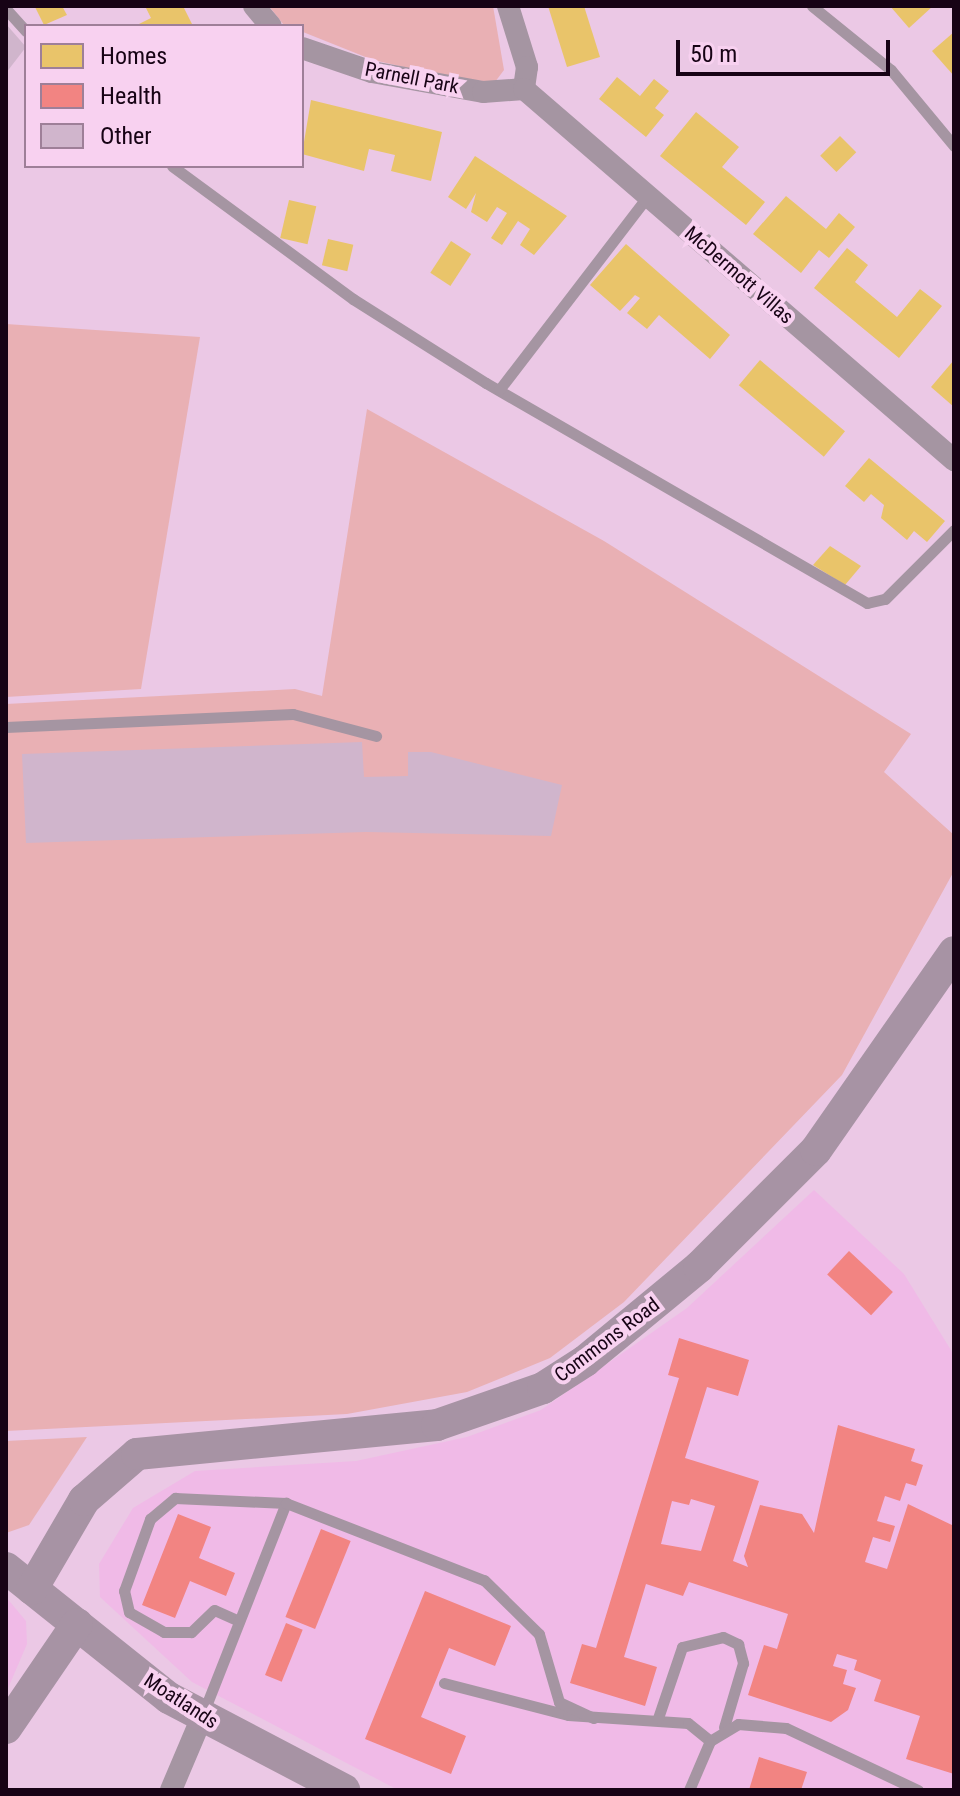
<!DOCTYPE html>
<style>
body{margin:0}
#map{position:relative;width:960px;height:1796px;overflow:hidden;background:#ebc8e5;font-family:"Roboto Condensed",sans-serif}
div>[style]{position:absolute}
.built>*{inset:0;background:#f0bae7}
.green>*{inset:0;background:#e9b0b4}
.homes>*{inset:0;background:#e9c46a;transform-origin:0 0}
.health>*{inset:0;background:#f28482;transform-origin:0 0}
.building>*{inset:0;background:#d0b5cc}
.lane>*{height:11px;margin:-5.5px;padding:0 5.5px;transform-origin:5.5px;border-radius:5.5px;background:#a595a2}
.street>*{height:22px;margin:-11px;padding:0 11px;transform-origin:11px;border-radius:11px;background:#a595a2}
.secondary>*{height:32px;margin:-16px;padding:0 16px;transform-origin:16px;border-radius:16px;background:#a793a4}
span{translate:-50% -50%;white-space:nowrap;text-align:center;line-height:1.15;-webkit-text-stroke:8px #f8d1f0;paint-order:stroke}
.street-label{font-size:20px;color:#170315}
.frame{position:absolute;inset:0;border:8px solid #170315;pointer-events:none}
.legend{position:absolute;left:24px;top:24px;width:280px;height:144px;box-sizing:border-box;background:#f8d1f0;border:2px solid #9e7f98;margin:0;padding:10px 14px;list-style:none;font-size:24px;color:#170315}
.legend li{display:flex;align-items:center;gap:16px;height:40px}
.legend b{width:40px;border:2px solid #9e7f98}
.scale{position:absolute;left:676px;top:40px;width:214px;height:36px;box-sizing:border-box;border:4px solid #170315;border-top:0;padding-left:10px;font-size:24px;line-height:28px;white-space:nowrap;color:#170315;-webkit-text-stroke:6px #f8d1f0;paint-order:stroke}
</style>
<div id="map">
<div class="built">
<div style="clip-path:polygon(814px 1190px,904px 1274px,954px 1355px,954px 1790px,398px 1790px,192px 1682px,100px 1597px,99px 1564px,133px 1508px,195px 1471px,356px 1461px,467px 1437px,541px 1410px,687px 1308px)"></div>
<div style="clip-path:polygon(6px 1597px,26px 1621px,27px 1644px,6px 1693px)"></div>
</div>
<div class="green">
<div style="clip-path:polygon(269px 6px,493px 6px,504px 70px,495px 82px,458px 79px,373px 60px,283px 24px)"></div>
<div style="clip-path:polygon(6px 324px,200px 337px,141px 689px,6px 697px)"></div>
<div style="clip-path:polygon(367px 409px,604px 541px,911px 734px,884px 772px,954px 835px,954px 871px,842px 1075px,624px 1302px,550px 1358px,467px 1392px,347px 1414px,6px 1431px,6px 704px,295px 689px,322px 696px)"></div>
<div style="clip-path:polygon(87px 1437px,29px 1525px,6px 1533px,6px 1441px)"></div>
</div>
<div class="homes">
<div style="clip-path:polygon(62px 6px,67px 15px,44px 25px,35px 7px)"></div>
<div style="clip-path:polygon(145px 6px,183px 6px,193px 26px,135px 26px,151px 18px)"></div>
<div style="clip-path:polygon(548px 6px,584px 6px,600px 57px,567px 67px)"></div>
<div style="clip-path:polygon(890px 6px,933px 6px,909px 28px)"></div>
<div style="clip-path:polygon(954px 32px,954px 76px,932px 51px)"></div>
<div style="clip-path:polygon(617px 77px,640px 96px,654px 79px,669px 91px,655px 108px,664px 115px,646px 137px,599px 99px)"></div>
<div style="clip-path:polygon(311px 100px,442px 132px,431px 181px,391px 171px,395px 155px,369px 149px,364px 171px,302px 154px)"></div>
<div style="clip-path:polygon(696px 112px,739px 147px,722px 167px,765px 202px,746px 225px,660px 156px)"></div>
<div style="left:840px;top:136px;width:23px;height:28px;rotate:45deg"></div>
<div style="clip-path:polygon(475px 156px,567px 216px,534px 255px,520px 245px,530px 229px,518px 221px,502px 245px,491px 238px,507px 213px,497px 207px,487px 222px,471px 212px,476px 193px,466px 209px,448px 197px)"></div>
<div style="clip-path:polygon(786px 196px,826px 229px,839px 213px,855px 227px,829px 258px,819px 250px,801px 273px,753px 234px)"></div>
<div style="left:289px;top:200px;width:28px;height:39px;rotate:13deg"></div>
<div style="left:328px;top:239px;width:26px;height:27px;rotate:13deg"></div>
<div style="left:451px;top:241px;width:24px;height:38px;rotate:33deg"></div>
<div style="clip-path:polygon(626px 244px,730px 335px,710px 359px,659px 315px,647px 329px,627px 313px,640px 298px,635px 295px,620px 311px,590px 285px)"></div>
<div style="clip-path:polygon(847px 248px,868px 265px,855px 282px,897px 317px,920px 289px,942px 306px,899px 358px,814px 288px)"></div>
<div style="left:760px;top:360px;width:111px;height:33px;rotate:40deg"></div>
<div style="clip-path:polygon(954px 360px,954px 407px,931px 387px)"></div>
<div style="clip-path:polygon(869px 458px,945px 521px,927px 542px,914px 531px,907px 540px,881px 518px,884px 505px,871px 494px,864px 502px,845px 486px)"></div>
<div style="clip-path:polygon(830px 546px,861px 566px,845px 585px,813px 565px)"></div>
</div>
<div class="health">
<div style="left:849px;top:1251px;width:60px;height:32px;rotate:43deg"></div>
<div style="clip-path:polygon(evenodd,679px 1338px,749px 1360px,738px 1396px,707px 1387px,685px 1458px,759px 1481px,733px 1561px,748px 1567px,744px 1556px,760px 1505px,802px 1514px,814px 1533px,838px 1425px,915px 1449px,911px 1461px,923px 1465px,916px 1486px,906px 1483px,900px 1501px,885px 1496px,877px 1521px,895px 1526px,890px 1542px,873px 1537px,865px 1562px,887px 1569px,908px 1504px,954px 1526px,954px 1774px,906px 1759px,920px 1716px,874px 1701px,881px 1680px,854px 1670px,857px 1660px,837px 1654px,833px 1666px,847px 1670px,843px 1684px,856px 1688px,848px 1710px,831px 1722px,748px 1695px,764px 1645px,777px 1649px,788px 1614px,689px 1582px,683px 1596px,646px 1584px,624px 1657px,657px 1667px,645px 1706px,570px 1683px,582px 1644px,596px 1648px,679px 1378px,668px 1375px,679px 1338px,691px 1499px,715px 1506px,701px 1551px,661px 1544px,672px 1501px,689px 1505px,691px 1499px)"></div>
<div style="clip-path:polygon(178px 1514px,211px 1527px,199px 1558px,235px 1573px,226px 1596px,190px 1581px,175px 1618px,142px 1605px)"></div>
<div style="left:321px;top:1529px;width:32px;height:95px;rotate:22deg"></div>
<div style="clip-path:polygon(425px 1591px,511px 1626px,495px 1666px,449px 1648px,421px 1717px,466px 1736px,451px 1774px,365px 1739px)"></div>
<div style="left:286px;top:1623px;width:18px;height:56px;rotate:22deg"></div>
<div style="clip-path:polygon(759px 1757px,807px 1772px,801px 1790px,749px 1790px)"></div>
</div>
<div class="building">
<div style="clip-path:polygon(6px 24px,26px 47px,6px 73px)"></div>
<div style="clip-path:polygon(362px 742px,364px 777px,408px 776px,408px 752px,431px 752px,562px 785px,551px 836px,366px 832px,26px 843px,22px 754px)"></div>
</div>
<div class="lane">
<div style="left:812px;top:6px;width:102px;rotate:39deg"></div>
<div style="left:891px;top:70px;width:99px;rotate:50.3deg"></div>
<div style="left:6px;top:9px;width:30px;rotate:48deg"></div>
<div style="left:172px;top:166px;width:225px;rotate:36.3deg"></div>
<div style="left:353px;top:299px;width:157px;rotate:32.3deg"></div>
<div style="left:486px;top:383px;width:440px;rotate:30deg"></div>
<div style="left:867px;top:603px;width:18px;rotate:-13deg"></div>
<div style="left:885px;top:599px;width:98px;rotate:-45deg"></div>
<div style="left:499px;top:390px;width:243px;rotate:-52.5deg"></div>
<div style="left:6px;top:727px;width:287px;rotate:-2.6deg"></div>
<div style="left:293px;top:714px;width:86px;rotate:14.8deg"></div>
<div style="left:239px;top:1621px;width:27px;rotate:-156deg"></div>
<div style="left:214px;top:1610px;width:32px;rotate:136deg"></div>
<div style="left:191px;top:1632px;width:27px;rotate:180deg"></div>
<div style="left:164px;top:1632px;width:40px;rotate:-150.3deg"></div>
<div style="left:129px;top:1612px;width:22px;rotate:-103deg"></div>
<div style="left:124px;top:1591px;width:77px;rotate:-70.1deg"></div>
<div style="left:150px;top:1519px;width:33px;rotate:-40deg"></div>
<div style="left:175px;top:1498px;width:111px;rotate:2.6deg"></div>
<div style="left:444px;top:1683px;width:128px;rotate:14.5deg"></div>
<div style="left:568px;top:1715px;width:120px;rotate:3.8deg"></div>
<div style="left:688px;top:1723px;width:28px;rotate:39deg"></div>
<div style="left:710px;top:1741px;width:53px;rotate:113.2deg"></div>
<div style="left:204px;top:1711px;width:224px;rotate:-68.5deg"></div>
<div style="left:286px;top:1503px;width:212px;rotate:21.3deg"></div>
<div style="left:484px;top:1580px;width:77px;rotate:44.5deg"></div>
<div style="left:539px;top:1634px;width:71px;rotate:73.6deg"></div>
<div style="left:559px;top:1702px;width:38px;rotate:25deg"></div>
<div style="left:658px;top:1718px;width:75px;rotate:-71.3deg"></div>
<div style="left:682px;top:1647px;width:42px;rotate:-13.7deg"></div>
<div style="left:723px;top:1637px;width:17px;rotate:25deg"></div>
<div style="left:738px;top:1644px;width:20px;rotate:75deg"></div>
<div style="left:743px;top:1663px;width:67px;rotate:106.5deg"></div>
<div style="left:710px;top:1741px;width:33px;rotate:-31deg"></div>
<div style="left:738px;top:1724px;width:48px;rotate:4.8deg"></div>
<div style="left:786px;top:1728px;width:146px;rotate:25.2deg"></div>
</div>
<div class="street">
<div style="left:254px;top:6px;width:26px;rotate:50deg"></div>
<div style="left:508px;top:6px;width:64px;rotate:72.7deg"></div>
<div style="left:527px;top:67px;width:22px;rotate:98deg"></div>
<div style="left:302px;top:48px;width:74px;rotate:18.9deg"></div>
<div style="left:372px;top:72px;width:113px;rotate:10.2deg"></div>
<div style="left:483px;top:92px;width:41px;rotate:-4.2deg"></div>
<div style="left:524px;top:89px;width:568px;rotate:40.79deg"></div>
<div style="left:171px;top:1790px;width:79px;rotate:-67deg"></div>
</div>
<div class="secondary">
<div style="left:6px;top:1568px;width:208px;rotate:38.6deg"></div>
<div style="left:169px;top:1698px;width:198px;rotate:27.7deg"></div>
<div style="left:32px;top:1589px;width:103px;rotate:-59.7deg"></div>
<div style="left:84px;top:1500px;width:70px;rotate:-41deg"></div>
<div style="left:137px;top:1454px;width:301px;rotate:-5.5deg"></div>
<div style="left:437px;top:1425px;width:112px;rotate:-19.2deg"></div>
<div style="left:543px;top:1388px;width:50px;rotate:-32.7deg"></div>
<div style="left:585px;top:1361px;width:148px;rotate:-39.5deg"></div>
<div style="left:699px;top:1267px;width:165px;rotate:-45deg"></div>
<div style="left:816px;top:1150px;width:241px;rotate:-55.1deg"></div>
<div style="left:6px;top:1728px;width:126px;rotate:-55.7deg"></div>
</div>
<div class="street-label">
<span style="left:412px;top:78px;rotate:11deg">Parnell Park</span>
<span style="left:739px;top:275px;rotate:41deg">McDermott Villas</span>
<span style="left:607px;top:1340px;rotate:-37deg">Commons Road</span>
<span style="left:181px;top:1701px;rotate:33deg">Moatlands</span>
</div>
<div class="frame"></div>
<ul class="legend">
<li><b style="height:22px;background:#e9c46a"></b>Homes</li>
<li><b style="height:22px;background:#f28482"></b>Health</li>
<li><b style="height:22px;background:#d0b5cc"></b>Other</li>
</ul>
<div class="scale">50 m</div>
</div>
